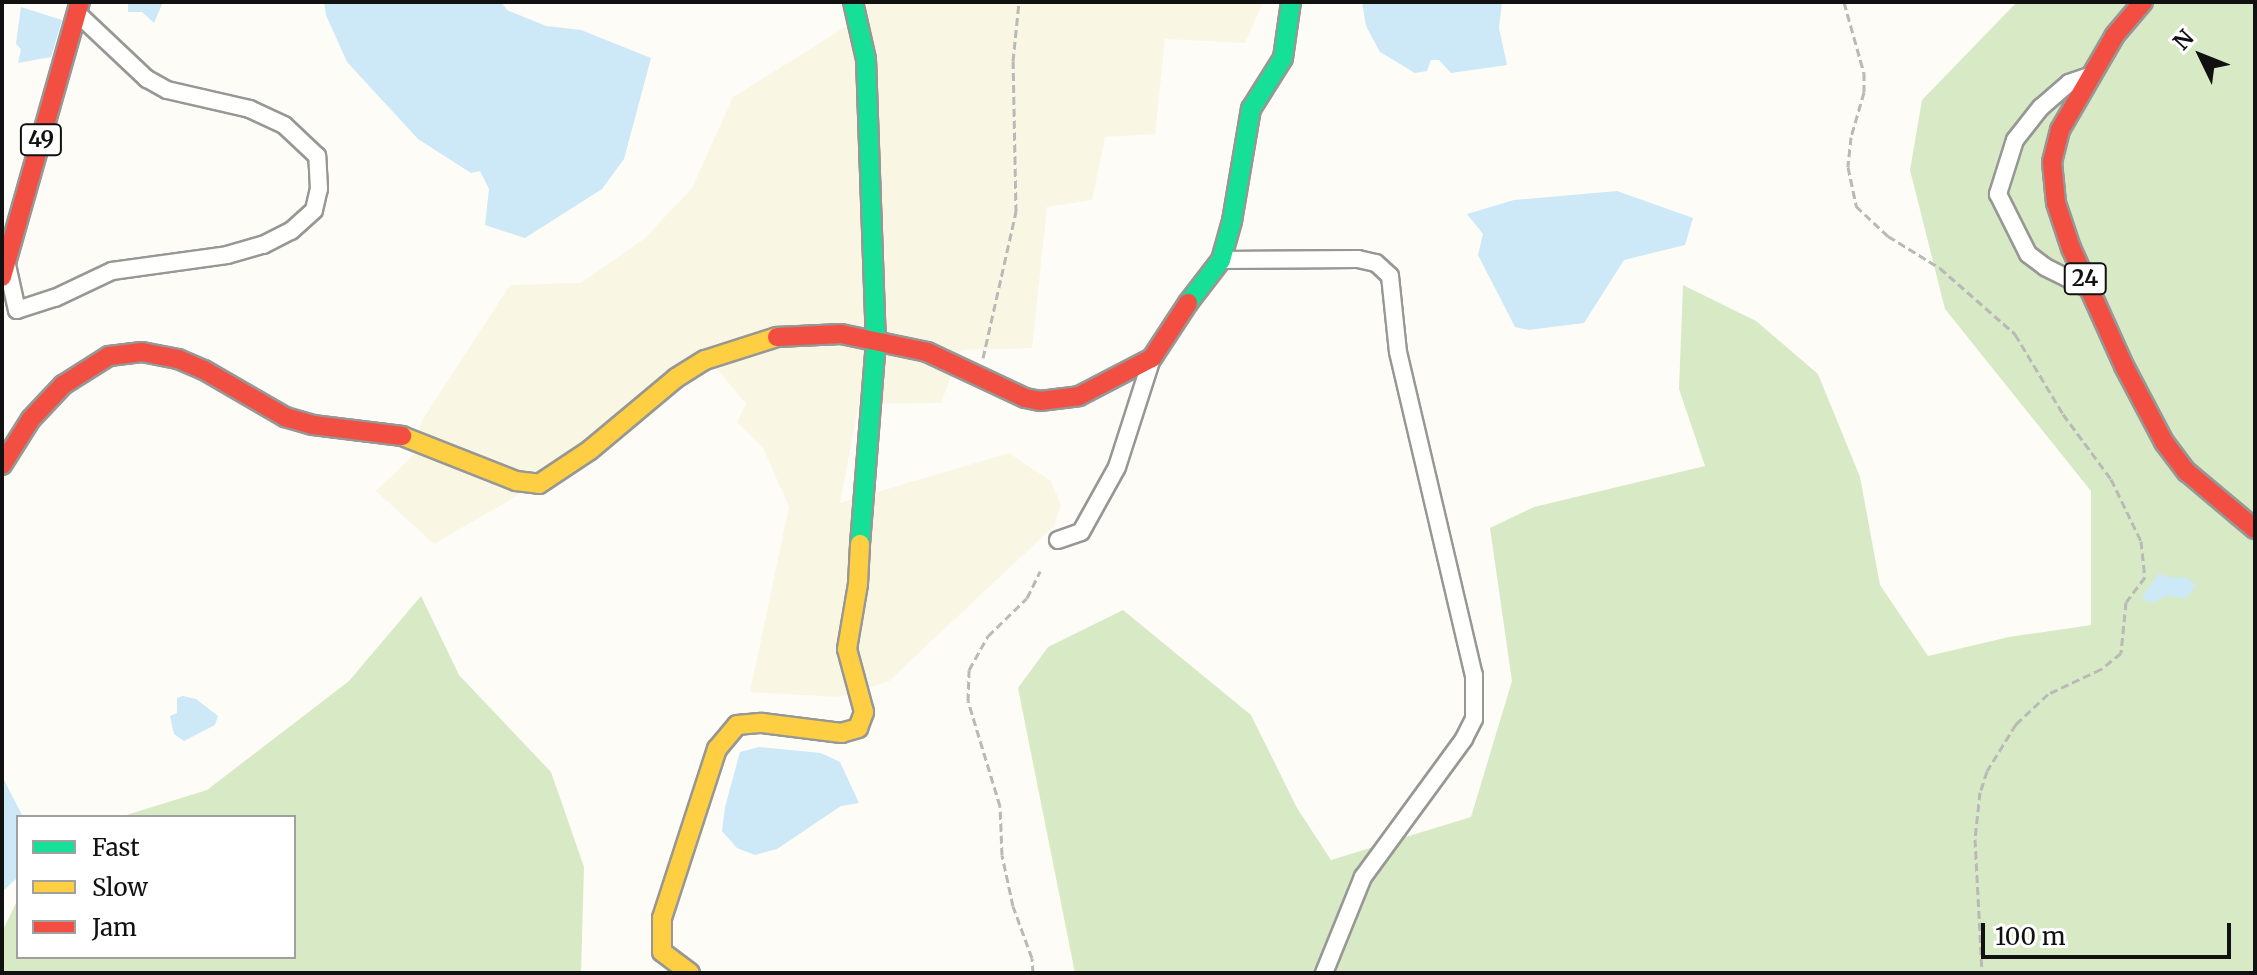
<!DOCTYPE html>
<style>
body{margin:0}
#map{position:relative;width:2257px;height:975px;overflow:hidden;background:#fdfcf7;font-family:Merriweather,serif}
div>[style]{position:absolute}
.farmland>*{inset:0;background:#f9f7e4}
.forest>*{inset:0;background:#d8eac5}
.water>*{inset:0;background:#cde8f7}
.path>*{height:3px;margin-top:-1.5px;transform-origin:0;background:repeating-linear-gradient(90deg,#b9b9b8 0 8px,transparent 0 12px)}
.roads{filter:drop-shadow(2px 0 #979795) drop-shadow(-2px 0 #979795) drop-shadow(0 2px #979795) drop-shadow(0 -2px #979795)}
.street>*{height:16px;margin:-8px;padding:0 8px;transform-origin:8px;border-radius:8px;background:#fffffe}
.fast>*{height:18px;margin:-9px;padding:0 9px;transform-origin:9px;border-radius:9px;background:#16e098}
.slow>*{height:18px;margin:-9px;padding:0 9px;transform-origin:9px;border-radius:9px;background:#ffcf43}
.jam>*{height:18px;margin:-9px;padding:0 9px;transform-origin:9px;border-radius:9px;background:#f24e42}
span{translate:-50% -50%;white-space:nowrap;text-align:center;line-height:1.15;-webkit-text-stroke:8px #fff;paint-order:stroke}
.shield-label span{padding:2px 6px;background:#fff;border:2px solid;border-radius:6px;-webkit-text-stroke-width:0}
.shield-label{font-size:22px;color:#111;font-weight:700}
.frame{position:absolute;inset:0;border:4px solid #111;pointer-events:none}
.legend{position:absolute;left:16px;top:815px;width:280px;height:144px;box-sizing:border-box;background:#fff;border:2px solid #a0a0a0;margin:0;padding:10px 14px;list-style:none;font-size:24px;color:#111}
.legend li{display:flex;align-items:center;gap:16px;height:40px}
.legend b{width:40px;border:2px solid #a0a0a0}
.north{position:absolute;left:2161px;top:16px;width:80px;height:80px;-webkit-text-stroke:6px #fff;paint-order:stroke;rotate:313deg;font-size:22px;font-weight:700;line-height:32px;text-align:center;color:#111}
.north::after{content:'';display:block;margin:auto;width:28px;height:36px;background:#111;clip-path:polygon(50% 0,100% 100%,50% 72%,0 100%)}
.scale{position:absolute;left:1981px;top:923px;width:250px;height:36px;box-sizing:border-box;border:4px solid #111;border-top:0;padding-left:10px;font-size:24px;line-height:28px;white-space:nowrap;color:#111;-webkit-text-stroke:6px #fff;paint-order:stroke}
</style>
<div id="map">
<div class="farmland">
<div style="clip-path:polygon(865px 2px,1263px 2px,1245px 43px,1165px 39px,1155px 134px,1105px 137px,1092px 200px,1047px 207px,1032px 348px,961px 350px,941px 403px,859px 404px,840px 503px,1009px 453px,1051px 481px,1061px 505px,1054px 526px,889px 681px,838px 697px,750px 692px,789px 507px,763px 448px,737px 422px,746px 404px,702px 351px,515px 497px,434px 544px,376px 491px,414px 454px,421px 422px,510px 285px,581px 283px,644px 239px,692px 188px,733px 97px,866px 14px)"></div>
</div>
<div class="forest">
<div style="clip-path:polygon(2017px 2px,2255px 2px,2255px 973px,1075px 973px,1018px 688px,1048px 647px,1123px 610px,1251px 715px,1297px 808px,1331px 860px,1471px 817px,1512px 681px,1490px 528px,1534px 507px,1705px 466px,1679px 389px,1683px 285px,1756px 321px,1818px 374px,1860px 477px,1880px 585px,1928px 656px,2009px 637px,2091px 625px,2091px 491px,1945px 309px,1910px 170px,1922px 100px)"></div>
<div style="clip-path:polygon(421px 596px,459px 675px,551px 772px,584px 867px,581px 973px,2px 973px,2px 932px,18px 899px,18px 957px,294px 957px,294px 817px,120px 817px,207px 790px,349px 681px)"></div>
</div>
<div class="water">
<div style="clip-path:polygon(128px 2px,163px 2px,154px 23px,142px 12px,128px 12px)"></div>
<div style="clip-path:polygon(324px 2px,501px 2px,507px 10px,546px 26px,581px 30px,651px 58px,624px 159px,602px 189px,525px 238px,485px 225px,489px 189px,480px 171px,471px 173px,418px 139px,347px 62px,326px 15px)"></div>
<div style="clip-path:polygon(1362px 2px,1502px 2px,1499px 28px,1507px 65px,1451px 73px,1439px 60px,1431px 60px,1427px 71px,1415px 73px,1380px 52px,1366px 26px)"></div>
<div style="clip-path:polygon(21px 7px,62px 20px,51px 57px,18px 63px,21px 49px,16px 44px)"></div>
<div style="clip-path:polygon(1617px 191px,1693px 218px,1685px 245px,1624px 260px,1584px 323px,1528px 330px,1515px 327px,1478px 255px,1483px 234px,1467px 214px,1514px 200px)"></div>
<div style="clip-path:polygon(2159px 573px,2172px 578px,2186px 577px,2196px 586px,2186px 598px,2167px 596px,2152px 603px,2141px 598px)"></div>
<div style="clip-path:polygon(183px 696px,196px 699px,218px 716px,215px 725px,184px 741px,174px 734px,170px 716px,177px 713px,177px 698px)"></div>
<div style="clip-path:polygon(759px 747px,821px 753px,840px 762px,859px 803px,841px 806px,777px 849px,755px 855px,737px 848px,722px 831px,725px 807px,740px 752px)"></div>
<div style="clip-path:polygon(2px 776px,23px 817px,18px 817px,18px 877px,2px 892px)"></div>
</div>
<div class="path">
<div style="left:1844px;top:2px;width:74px;rotate:74.3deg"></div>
<div style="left:1864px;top:73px;width:19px;rotate:90deg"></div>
<div style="left:1864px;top:92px;width:47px;rotate:106.1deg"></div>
<div style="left:1851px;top:137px;width:30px;rotate:96deg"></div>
<div style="left:1848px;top:167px;width:40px;rotate:78deg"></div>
<div style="left:1856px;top:206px;width:44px;rotate:43.2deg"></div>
<div style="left:1888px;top:236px;width:61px;rotate:31.6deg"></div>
<div style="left:1940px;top:268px;width:100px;rotate:41.3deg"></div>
<div style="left:2015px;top:334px;width:93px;rotate:59deg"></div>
<div style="left:2063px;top:414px;width:81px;rotate:53.6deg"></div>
<div style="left:2111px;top:479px;width:69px;rotate:64.2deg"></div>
<div style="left:2141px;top:541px;width:36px;rotate:84deg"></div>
<div style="left:2145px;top:577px;width:31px;rotate:127deg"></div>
<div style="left:2126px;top:602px;width:51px;rotate:95.6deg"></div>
<div style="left:2121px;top:653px;width:26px;rotate:141deg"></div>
<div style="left:2101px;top:669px;width:59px;rotate:154.7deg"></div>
<div style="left:2048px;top:694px;width:44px;rotate:136.8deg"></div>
<div style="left:2016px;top:724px;width:55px;rotate:121.7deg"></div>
<div style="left:1987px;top:771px;width:22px;rotate:108deg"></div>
<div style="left:1980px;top:792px;width:47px;rotate:96.1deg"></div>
<div style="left:1975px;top:839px;width:134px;rotate:87deg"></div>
<div style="left:983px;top:358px;width:150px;rotate:-77.3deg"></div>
<div style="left:1016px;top:212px;width:151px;rotate:-91.1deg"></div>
<div style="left:1013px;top:61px;width:59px;rotate:-84.2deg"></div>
<div style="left:1033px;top:973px;width:15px;rotate:-94deg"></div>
<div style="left:1032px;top:958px;width:55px;rotate:-110.1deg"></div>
<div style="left:1013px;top:906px;width:52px;rotate:-102.2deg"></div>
<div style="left:1002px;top:855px;width:49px;rotate:-92.3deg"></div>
<div style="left:1000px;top:806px;width:110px;rotate:-106.9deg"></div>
<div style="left:968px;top:701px;width:31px;rotate:-88deg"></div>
<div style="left:969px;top:670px;width:39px;rotate:-61deg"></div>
<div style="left:988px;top:636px;width:54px;rotate:-44.3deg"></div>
<div style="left:1027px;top:598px;width:30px;rotate:-64deg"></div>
</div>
<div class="roads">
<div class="street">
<div style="left:2089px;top:76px;width:21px;rotate:161deg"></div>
<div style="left:2069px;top:83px;width:37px;rotate:139deg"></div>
<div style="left:2041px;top:107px;width:42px;rotate:128.2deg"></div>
<div style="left:2015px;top:140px;width:57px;rotate:107.5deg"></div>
<div style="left:1998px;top:194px;width:67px;rotate:63.4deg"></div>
<div style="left:2028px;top:254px;width:21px;rotate:37deg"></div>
<div style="left:2045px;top:267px;width:49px;rotate:26.6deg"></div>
<div style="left:1221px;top:260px;width:137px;rotate:-0.4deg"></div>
<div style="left:1358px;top:259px;width:18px;rotate:13deg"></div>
<div style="left:1376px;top:263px;width:19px;rotate:43deg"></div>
<div style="left:1390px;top:276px;width:76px;rotate:84deg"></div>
<div style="left:1398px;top:352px;width:332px;rotate:76.8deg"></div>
<div style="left:1474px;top:675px;width:44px;rotate:90deg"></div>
<div style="left:1474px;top:719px;width:22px;rotate:117deg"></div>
<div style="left:1464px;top:739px;width:171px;rotate:126.2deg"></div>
<div style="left:1363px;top:877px;width:104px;rotate:112.1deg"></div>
<div style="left:7px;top:265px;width:46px;rotate:77.5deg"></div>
<div style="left:17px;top:310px;width:40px;rotate:-18deg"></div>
<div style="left:55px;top:298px;width:63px;rotate:-25.3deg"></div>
<div style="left:112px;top:271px;width:116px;rotate:-7.9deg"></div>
<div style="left:227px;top:255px;width:37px;rotate:-16deg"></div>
<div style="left:263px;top:245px;width:31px;rotate:-27deg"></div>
<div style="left:291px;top:231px;width:31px;rotate:-42deg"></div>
<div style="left:314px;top:210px;width:22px;rotate:-77deg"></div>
<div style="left:319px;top:189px;width:33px;rotate:-93deg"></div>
<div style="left:317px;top:156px;width:45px;rotate:-136.8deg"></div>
<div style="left:284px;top:125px;width:38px;rotate:-155deg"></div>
<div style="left:250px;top:109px;width:85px;rotate:-167.1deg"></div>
<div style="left:167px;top:90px;width:23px;rotate:-151deg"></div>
<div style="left:147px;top:79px;width:96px;rotate:-136.7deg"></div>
<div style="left:1058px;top:540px;width:24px;rotate:-19deg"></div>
<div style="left:1081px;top:532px;width:74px;rotate:-61deg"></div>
<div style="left:1117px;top:467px;width:114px;rotate:-72.2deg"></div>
</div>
<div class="fast">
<div style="left:853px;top:2px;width:58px;rotate:77.2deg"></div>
<div style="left:866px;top:59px;width:282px;rotate:88deg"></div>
<div style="left:876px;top:341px;width:204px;rotate:94.5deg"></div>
<div style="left:1188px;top:303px;width:54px;rotate:-52.5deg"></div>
<div style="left:1221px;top:260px;width:41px;rotate:-74.2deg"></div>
<div style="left:1232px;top:221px;width:114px;rotate:-80.4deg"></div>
<div style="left:1251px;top:109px;width:60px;rotate:-57.9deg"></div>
<div style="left:1283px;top:58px;width:57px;rotate:-81.9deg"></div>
</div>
<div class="slow">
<div style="left:402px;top:436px;width:123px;rotate:21.5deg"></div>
<div style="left:516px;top:481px;width:23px;rotate:7deg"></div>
<div style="left:539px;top:484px;width:61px;rotate:-33.7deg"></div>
<div style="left:590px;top:450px;width:112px;rotate:-39.9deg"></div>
<div style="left:676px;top:378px;width:34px;rotate:-32deg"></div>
<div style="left:705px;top:360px;width:76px;rotate:-17.7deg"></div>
<div style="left:690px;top:973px;width:35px;rotate:-143deg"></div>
<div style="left:662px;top:952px;width:34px;rotate:-90deg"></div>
<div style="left:662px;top:918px;width:178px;rotate:-72deg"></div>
<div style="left:717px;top:749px;width:31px;rotate:-50deg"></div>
<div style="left:737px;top:725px;width:25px;rotate:-5deg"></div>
<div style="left:762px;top:723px;width:80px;rotate:7.2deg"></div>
<div style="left:841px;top:733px;width:18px;rotate:-16deg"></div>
<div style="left:858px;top:728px;width:17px;rotate:-69deg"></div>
<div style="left:864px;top:712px;width:65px;rotate:-105.1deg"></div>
<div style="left:847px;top:649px;width:66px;rotate:-80.4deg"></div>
<div style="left:858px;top:584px;width:40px;rotate:-87.1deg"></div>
</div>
<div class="jam">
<div style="left:2143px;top:2px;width:43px;rotate:130.3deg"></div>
<div style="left:2115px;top:35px;width:110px;rotate:120.1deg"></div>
<div style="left:2060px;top:130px;width:33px;rotate:104deg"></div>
<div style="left:2052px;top:162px;width:41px;rotate:84.4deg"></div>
<div style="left:2056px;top:203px;width:47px;rotate:71.6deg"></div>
<div style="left:2071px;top:248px;width:129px;rotate:65.8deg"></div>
<div style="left:2124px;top:366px;width:86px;rotate:62.2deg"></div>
<div style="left:2164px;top:442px;width:38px;rotate:53deg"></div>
<div style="left:2187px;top:472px;width:89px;rotate:40deg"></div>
<div style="left:2px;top:277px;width:286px;rotate:-74.2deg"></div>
<div style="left:777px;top:337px;width:64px;rotate:-2.7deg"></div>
<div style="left:841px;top:334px;width:88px;rotate:11.8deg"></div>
<div style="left:927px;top:352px;width:108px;rotate:25.1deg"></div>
<div style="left:1025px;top:398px;width:15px;rotate:11deg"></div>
<div style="left:1040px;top:401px;width:39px;rotate:-7deg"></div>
<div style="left:1079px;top:396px;width:82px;rotate:-27.5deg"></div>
<div style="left:1152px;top:358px;width:66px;rotate:-56.8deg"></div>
<div style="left:2px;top:465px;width:54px;rotate:-57.8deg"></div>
<div style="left:31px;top:419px;width:47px;rotate:-46.7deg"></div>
<div style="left:63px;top:385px;width:54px;rotate:-32.2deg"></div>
<div style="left:109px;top:356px;width:33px;rotate:-7deg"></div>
<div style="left:142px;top:352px;width:37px;rotate:11deg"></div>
<div style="left:178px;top:359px;width:28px;rotate:23deg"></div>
<div style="left:204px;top:370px;width:94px;rotate:30.1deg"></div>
<div style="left:285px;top:417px;width:29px;rotate:16deg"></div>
<div style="left:313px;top:425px;width:90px;rotate:7deg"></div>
</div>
</div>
<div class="shield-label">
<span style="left:41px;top:140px">49</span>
<span style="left:2085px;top:279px">24</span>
</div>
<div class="frame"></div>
<ul class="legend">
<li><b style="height:10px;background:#16e098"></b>Fast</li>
<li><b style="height:10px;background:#ffcf43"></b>Slow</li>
<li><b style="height:10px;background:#f24e42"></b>Jam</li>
</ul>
<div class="north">N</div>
<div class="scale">100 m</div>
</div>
